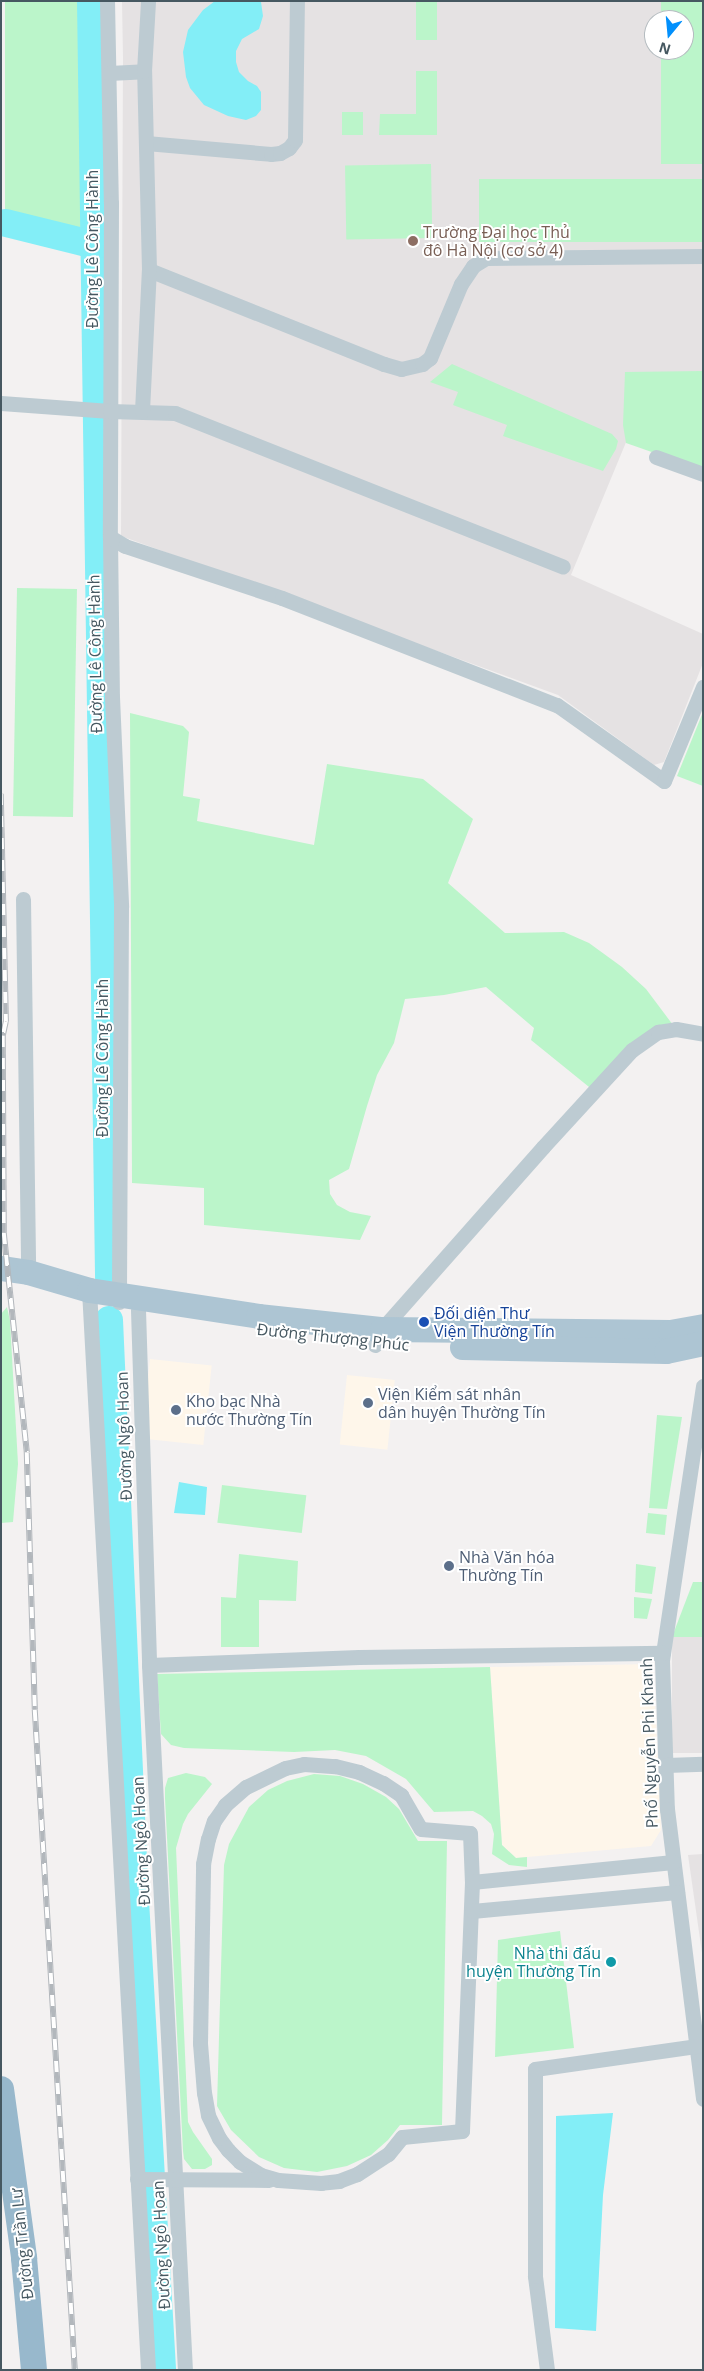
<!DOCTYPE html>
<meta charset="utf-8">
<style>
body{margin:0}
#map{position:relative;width:704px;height:2371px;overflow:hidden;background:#f3f1f1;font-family:"Open Sans",sans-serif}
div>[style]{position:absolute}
.commercial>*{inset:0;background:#fef6ea;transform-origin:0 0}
.education>*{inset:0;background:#e5e2e3;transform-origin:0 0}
.green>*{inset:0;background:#bbf5ca;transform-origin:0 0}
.water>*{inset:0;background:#83eef7}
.river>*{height:28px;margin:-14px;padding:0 14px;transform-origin:14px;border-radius:14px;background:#83eef7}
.minor>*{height:15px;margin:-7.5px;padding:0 7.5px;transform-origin:7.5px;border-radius:7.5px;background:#bdcbd2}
.primary>*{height:25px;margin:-12.5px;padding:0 12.5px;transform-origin:12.5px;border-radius:12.5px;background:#adc5d3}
.trunk>*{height:26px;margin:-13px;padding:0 13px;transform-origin:13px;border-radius:13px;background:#98b8cc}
.rail>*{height:5.5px;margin-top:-2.75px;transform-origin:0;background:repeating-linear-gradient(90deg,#fff 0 11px,#b2b7bc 0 22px);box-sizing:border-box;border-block:1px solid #b2b7bc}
.dots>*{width:14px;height:14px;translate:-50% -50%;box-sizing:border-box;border:2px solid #fff;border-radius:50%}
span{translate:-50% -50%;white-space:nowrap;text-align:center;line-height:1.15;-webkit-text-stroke:4px #fff;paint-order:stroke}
.education-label{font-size:16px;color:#785e54}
.left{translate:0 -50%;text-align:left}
.street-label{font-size:16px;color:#465861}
.transit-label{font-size:16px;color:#164399}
.service-label{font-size:16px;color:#4e5e75}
.culture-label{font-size:16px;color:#0d838f}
.right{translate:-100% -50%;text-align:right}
.frame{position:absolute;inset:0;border:2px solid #465861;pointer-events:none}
.north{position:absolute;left:644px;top:10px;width:50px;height:50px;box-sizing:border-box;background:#fff;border:1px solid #b5bcc0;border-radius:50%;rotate:197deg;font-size:14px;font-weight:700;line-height:20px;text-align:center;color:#465861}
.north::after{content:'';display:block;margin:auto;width:18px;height:22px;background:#0290fc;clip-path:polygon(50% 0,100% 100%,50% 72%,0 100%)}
</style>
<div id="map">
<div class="commercial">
<div style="left:150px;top:1359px;width:62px;height:80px;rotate:6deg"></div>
<div style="left:347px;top:1375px;width:48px;height:70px;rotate:6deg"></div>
<div style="clip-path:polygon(653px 1664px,661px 1830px,651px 1846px,516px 1858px,502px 1845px,490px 1667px)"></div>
</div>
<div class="education">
<div style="clip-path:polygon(evenodd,122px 1px,703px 1px,703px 452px,634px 423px,571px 575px,703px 634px,703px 663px,664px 762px,654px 765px,558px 695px,121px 536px,123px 58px,122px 1px,654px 20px,684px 20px,684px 50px,654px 50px,654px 20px)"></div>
<div style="left:672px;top:1637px;width:31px;height:116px"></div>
<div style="clip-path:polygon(703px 1854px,703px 1960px,688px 1855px)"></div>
</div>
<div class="green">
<div style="left:5px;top:1px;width:77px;height:233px"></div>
<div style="left:416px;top:1px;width:21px;height:39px"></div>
<div style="clip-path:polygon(661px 1px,703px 1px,703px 164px,661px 164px,661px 50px,684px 50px,684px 20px,661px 20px)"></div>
<div style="clip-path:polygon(416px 71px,437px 71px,437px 135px,379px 135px,380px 114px,416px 114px)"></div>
<div style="left:342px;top:112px;width:21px;height:23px"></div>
<div style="left:431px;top:164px;width:74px;height:86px;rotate:89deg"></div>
<div style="left:703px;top:179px;width:63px;height:224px;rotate:90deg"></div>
<div style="clip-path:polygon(452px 364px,612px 434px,618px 441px,616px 449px,603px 471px,503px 436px,507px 425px,453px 405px,458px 392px,430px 382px)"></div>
<div style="clip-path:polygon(703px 371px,703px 470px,626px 443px,623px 425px,625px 372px)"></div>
<div style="left:17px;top:588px;width:60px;height:228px;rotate:1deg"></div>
<div style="clip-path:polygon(703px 712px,703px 786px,677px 776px)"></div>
<div style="clip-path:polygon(130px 713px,183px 726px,189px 732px,183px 796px,200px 799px,197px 821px,314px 845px,327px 764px,423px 779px,473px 819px,448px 883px,505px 933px,564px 932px,589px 943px,622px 967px,646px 989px,676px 1029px,658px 1032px,594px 1091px,531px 1040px,534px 1028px,486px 987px,444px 995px,405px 999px,394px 1043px,377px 1075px,367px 1106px,349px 1169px,329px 1180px,330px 1194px,337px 1205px,350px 1212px,371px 1216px,360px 1240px,204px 1225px,204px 1188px,132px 1183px)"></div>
<div style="clip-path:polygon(7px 1307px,10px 1321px,18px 1464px,13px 1522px,1px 1523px,1px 1314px)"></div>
<div style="clip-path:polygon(657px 1415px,682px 1417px,667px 1509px,649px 1508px)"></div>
<div style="left:222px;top:1485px;width:85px;height:38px;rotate:7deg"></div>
<div style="left:648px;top:1513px;width:19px;height:20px;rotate:6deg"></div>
<div style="clip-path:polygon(239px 1554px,298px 1561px,296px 1601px,259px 1600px,259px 1647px,221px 1647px,221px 1597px,236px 1598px)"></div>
<div style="clip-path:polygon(636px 1564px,656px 1567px,652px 1594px,635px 1592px)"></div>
<div style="clip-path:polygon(693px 1582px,703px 1582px,703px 1637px,672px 1637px)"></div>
<div style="clip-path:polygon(634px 1597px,652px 1599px,647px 1619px,634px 1618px)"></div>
<div style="clip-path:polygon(490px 1667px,502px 1845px,516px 1858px,527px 1857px,527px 1867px,509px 1865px,492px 1854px,494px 1834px,491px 1824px,482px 1816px,473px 1811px,434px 1812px,406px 1779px,366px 1756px,335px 1750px,294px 1752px,184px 1748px,171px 1745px,161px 1734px,157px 1674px)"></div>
<div style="clip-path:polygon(186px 1773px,205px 1777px,212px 1784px,188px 1814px,183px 1824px,176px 1848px,188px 2122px,193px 2132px,212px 2159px,212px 2165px,205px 2169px,192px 2169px,184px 2159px,183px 2151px,165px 1798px,165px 1788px,168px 1778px)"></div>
<div style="clip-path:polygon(314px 1774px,340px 1776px,363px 1784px,386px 1797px,399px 1809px,418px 1841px,447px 1841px,442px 2125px,400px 2125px,388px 2140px,371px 2155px,347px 2166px,317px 2172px,284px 2168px,259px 2157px,231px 2130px,217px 2106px,224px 1865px,229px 1844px,249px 1807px,268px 1790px,287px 1781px)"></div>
<div style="clip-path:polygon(560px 1931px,574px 2048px,495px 2057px,498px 1940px)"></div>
</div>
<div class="water">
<div style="clip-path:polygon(215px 1px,261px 2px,263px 16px,259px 29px,242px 39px,236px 51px,236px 62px,239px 72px,248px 81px,257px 86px,261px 92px,261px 110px,256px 116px,246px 120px,228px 116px,204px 105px,190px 88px,186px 77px,183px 52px,188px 30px,203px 10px)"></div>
<div style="clip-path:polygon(179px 1482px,207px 1487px,205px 1515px,174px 1513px)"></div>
<div style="clip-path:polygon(613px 2113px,603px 2195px,596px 2331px,555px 2328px,556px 2116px)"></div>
</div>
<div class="river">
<div style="left:91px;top:1px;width:1281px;rotate:89.19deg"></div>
<div style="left:6px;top:223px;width:92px;rotate:13.9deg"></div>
<div style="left:109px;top:1320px;width:564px;rotate:87.46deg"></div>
<div style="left:134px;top:1883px;width:488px;rotate:86.7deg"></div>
</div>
<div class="minor">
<div style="left:107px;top:1px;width:202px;rotate:88.9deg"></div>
<div style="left:111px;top:203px;width:334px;rotate:90.2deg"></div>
<div style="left:110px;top:537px;width:160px;rotate:89.3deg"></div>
<div style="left:112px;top:697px;width:210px;rotate:87.5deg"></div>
<div style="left:121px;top:907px;width:395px;rotate:90.3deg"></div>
<div style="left:109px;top:73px;width:35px;rotate:-3deg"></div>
<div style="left:146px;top:143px;width:125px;rotate:5deg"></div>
<div style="left:271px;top:154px;width:9px;rotate:-6deg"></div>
<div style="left:280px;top:153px;width:10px;rotate:-29deg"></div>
<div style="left:289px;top:148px;width:10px;rotate:-53deg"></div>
<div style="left:295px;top:140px;width:139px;rotate:-89.2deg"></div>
<div style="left:149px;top:270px;width:253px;rotate:21.8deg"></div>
<div style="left:384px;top:364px;width:18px;rotate:16deg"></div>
<div style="left:401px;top:369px;width:22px;rotate:-13deg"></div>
<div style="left:422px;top:364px;width:10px;rotate:-37deg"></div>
<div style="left:430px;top:358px;width:80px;rotate:-67.3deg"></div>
<div style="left:461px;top:284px;width:22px;rotate:-56deg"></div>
<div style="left:473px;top:266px;width:15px;rotate:-32deg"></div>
<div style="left:486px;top:258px;width:217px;rotate:-0.5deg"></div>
<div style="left:1px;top:403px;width:109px;rotate:4.2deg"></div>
<div style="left:110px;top:411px;width:65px;rotate:1.8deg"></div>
<div style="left:175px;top:413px;width:417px;rotate:21.6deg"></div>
<div style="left:142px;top:411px;width:141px;rotate:-87.2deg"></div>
<div style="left:149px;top:270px;width:199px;rotate:-91.4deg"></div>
<div style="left:144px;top:71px;width:70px;rotate:-86.7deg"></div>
<div style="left:656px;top:457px;width:50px;rotate:19.9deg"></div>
<div style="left:110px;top:537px;width:17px;rotate:31deg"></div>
<div style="left:125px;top:546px;width:165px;rotate:18.3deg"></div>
<div style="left:282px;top:598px;width:295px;rotate:21.3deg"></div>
<div style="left:557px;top:705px;width:131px;rotate:35.4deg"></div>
<div style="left:664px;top:781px;width:102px;rotate:-67.5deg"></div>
<div style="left:23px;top:899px;width:373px;rotate:89.2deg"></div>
<div style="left:89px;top:1290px;width:1082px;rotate:86.87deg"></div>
<div style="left:138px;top:1310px;width:355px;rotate:88.2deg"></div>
<div style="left:149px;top:1665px;width:706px;rotate:87.08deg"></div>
<div style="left:375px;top:1345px;width:17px;rotate:-66deg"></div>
<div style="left:382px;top:1329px;width:243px;rotate:-48.5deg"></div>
<div style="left:543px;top:1147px;width:132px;rotate:-47.5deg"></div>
<div style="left:632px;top:1050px;width:32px;rotate:-35deg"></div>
<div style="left:658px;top:1032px;width:18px;rotate:-9deg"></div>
<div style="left:676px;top:1029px;width:27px;rotate:10deg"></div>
<div style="left:703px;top:1386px;width:278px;rotate:98.5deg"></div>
<div style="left:662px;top:1661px;width:148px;rotate:88.1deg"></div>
<div style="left:667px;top:1809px;width:292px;rotate:82.9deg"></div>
<div style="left:149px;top:1665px;width:210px;rotate:-2.2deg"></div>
<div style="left:359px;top:1657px;width:304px;rotate:-0.8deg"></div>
<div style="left:304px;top:1764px;width:31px;rotate:4deg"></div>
<div style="left:335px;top:1766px;width:25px;rotate:14deg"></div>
<div style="left:359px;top:1772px;width:26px;rotate:25deg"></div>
<div style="left:383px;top:1783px;width:22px;rotate:34deg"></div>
<div style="left:401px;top:1795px;width:39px;rotate:60deg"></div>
<div style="left:421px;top:1829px;width:49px;rotate:4.7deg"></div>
<div style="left:470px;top:1833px;width:49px;rotate:87.7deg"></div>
<div style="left:472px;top:1882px;width:249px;rotate:92.3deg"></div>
<div style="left:462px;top:2131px;width:60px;rotate:174.3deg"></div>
<div style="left:402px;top:2137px;width:22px;rotate:129deg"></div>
<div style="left:388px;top:2154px;width:37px;rotate:147deg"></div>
<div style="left:357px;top:2174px;width:19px;rotate:159deg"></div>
<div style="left:339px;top:2181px;width:18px;rotate:174deg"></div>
<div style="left:321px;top:2183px;width:43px;rotate:-176deg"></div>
<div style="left:278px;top:2180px;width:18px;rotate:-164deg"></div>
<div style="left:261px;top:2175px;width:25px;rotate:-148deg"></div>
<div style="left:240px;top:2162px;width:17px;rotate:-135deg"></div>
<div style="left:228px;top:2150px;width:15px;rotate:-127deg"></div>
<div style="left:219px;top:2138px;width:25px;rotate:-116deg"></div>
<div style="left:208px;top:2115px;width:22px;rotate:-100deg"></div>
<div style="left:204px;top:2093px;width:50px;rotate:-94.6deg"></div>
<div style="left:200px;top:2043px;width:179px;rotate:-89deg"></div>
<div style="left:203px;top:1864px;width:25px;rotate:-79deg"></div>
<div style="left:208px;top:1839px;width:19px;rotate:-72deg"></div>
<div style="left:214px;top:1821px;width:19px;rotate:-55deg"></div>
<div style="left:225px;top:1805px;width:28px;rotate:-41deg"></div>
<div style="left:246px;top:1787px;width:43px;rotate:-26deg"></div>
<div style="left:285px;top:1768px;width:19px;rotate:-12deg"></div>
<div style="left:666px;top:1765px;width:37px;rotate:-2deg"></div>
<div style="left:472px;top:1882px;width:202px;rotate:-5.7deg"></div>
<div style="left:472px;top:1911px;width:206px;rotate:-5.3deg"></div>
<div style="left:137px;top:2179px;width:132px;rotate:0.4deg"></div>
<div style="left:547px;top:2370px;width:95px;rotate:-97.3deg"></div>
<div style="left:535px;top:2276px;width:207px;rotate:-90deg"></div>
<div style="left:535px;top:2069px;width:164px;rotate:-8.1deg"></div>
</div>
<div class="primary">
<div style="left:1px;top:1268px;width:27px;rotate:8deg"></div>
<div style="left:28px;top:1272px;width:64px;rotate:16.4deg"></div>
<div style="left:89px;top:1290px;width:171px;rotate:8.7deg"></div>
<div style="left:258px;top:1316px;width:125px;rotate:6deg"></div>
<div style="left:382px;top:1329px;width:288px;rotate:0.6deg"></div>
<div style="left:670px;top:1332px;width:34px;rotate:-10deg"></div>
<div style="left:462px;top:1347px;width:204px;rotate:1.1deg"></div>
<div style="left:666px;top:1351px;width:38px;rotate:-12deg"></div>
</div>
<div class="trunk">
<div style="left:1px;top:2089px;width:171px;rotate:82.2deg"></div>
<div style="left:24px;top:2258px;width:112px;rotate:84.9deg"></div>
</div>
<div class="rail">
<div style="left:1px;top:794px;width:228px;rotate:88.7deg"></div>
<div style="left:6px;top:1022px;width:14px;rotate:102deg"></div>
<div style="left:3px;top:1036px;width:197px;rotate:89.7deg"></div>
<div style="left:4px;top:1233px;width:221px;rotate:84deg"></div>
<div style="left:27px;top:1453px;width:257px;rotate:88.2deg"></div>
<div style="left:35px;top:1710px;width:661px;rotate:86.53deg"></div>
</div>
<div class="dots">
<div style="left:413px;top:241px;background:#8d6e63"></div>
<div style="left:424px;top:1322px;background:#1a4fb4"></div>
<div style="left:368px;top:1403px;background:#5c6f8a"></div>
<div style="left:176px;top:1410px;background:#5c6f8a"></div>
<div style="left:449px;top:1566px;background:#5c6f8a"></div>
<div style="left:611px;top:1962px;background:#0f9aa8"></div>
</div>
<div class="education-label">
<span class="left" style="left:423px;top:241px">Trường Đại học Thủ<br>đô Hà Nội (cơ sở 4)</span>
</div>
<div class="street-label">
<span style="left:92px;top:249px;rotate:-90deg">Đường Lê Công Hành</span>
<span style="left:95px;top:654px;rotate:-91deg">Đường Lê Công Hành</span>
<span style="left:102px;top:1058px;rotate:-90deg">Đường Lê Công Hành</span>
<span style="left:333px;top:1337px;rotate:6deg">Đường Thượng Phúc</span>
<span style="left:124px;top:1436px;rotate:-92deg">Đường Ngô Hoan</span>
<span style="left:649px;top:1743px;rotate:-92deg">Phố Nguyễn Phi Khanh</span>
<span style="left:141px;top:1841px;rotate:-93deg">Đường Ngô Hoan</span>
<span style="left:22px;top:2244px;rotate:-96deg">Đường Trần Lư</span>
<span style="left:161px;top:2245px;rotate:-93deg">Đường Ngô Hoan</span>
</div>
<div class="transit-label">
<span class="left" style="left:434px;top:1322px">Đối diện Thư<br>Viện Thường Tín</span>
</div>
<div class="service-label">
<span class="left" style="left:378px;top:1403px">Viện Kiểm sát nhân<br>dân huyện Thường Tín</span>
<span class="left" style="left:186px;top:1410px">Kho bạc Nhà<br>nước Thường Tín</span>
<span class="left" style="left:459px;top:1566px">Nhà Văn hóa<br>Thường Tín</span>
</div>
<div class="culture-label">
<span class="right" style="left:601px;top:1962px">Nhà thi đấu<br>huyện Thường Tín</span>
</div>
<div class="frame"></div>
<div class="north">N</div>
</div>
